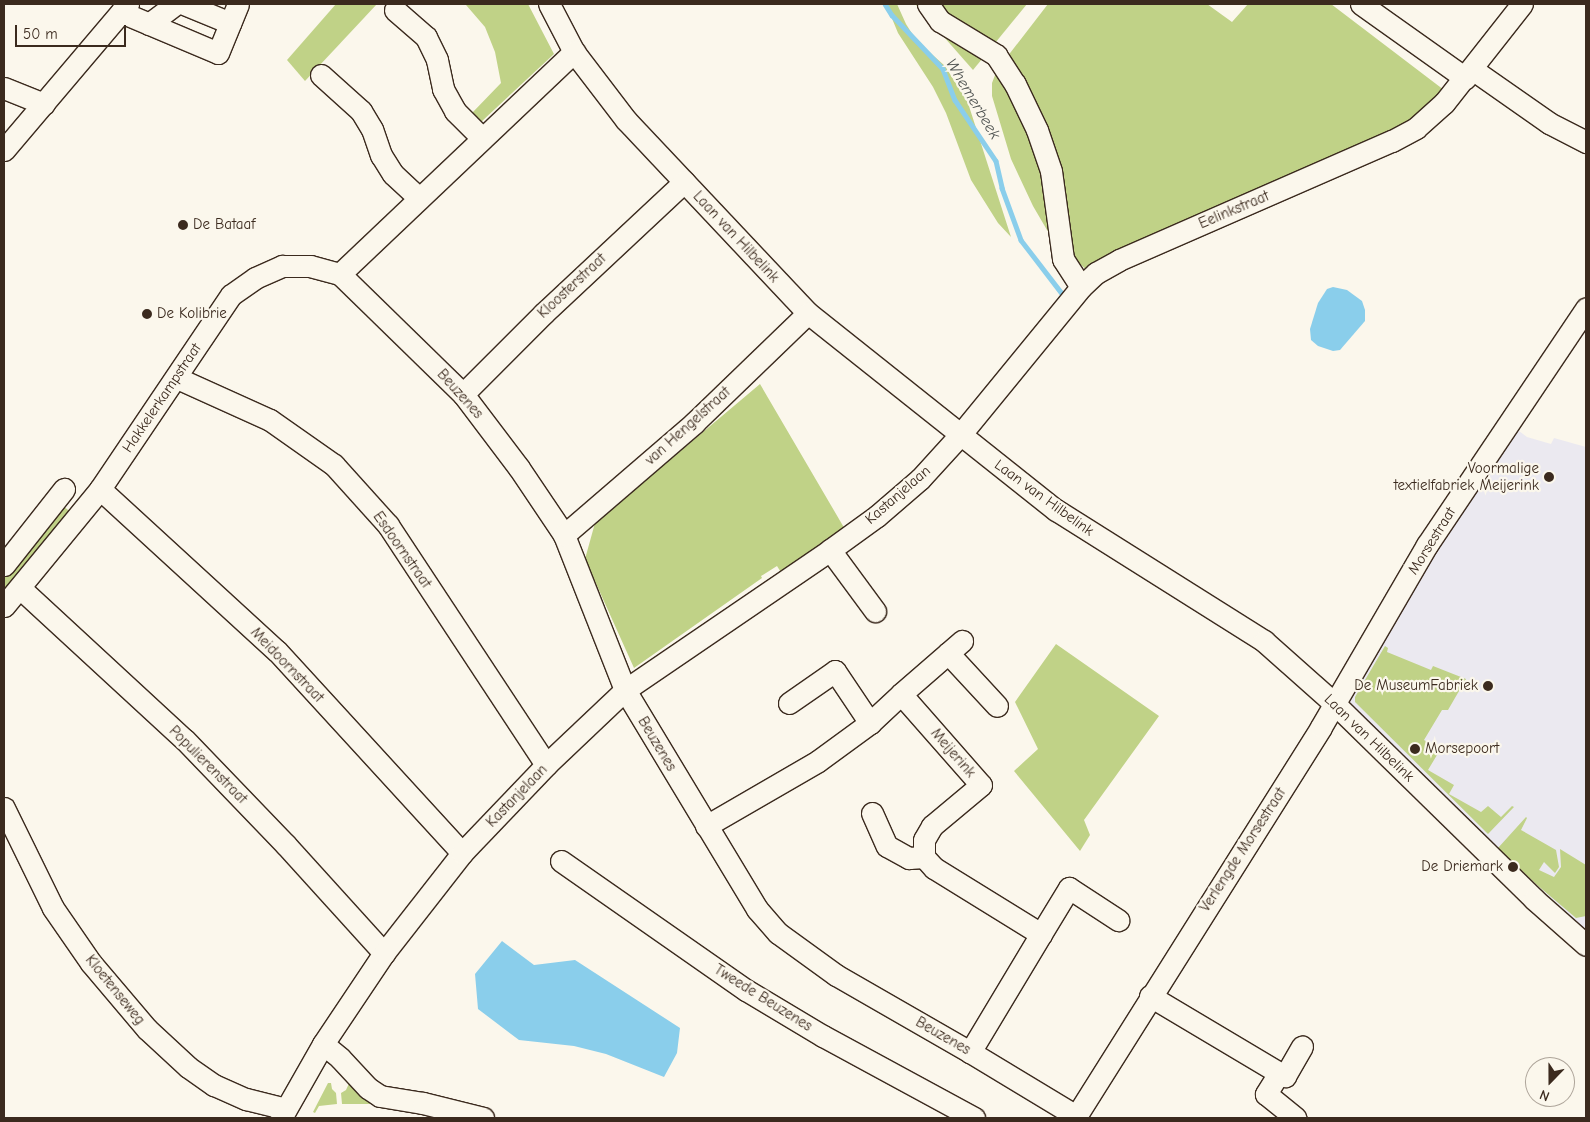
<!DOCTYPE html>
<style>
body{margin:0}
#map{position:relative;width:1590px;height:1122px;overflow:hidden;background:#fbf7ec;font-family:"Comic Neue",sans-serif}
div>[style]{position:absolute}
.built>*{inset:0;background:#ebe9f0}
.green>*{inset:0;background:#c0d287}
.water>*{inset:0;background:#8aceeb}
.stream>*{height:4.5px;margin:-2.25px;padding:0 2.25px;transform-origin:2.25px;border-radius:2.25px;background:#8aceeb}
.roads{filter:drop-shadow(1px 0 #3b2a1e) drop-shadow(-1px 0 #3b2a1e) drop-shadow(0 1px #3b2a1e) drop-shadow(0 -1px #3b2a1e)}
.minor>*{height:21px;margin:-10.5px;padding:0 10.5px;transform-origin:10.5px;border-radius:10.5px;background:#fbf7ec}
.dots>*{width:14px;height:14px;translate:-50% -50%;box-sizing:border-box;border:2px solid #fbf7ec;border-radius:50%}
span{translate:-50% -50%;white-space:nowrap;text-align:center;line-height:1.15;-webkit-text-stroke:4.5px #fbf7ec;paint-order:stroke}
.street-label{font-size:15px;color:#3b2a1e}
.poi-label{font-size:15px;color:#3b2a1e}
.left{translate:0 -50%;text-align:left}
.right{translate:-100% -50%;text-align:right}
.water-label{font-size:16px;color:#4f5351;font-style:italic}
.frame{position:absolute;inset:0;border:5px solid #3b2a1e;pointer-events:none}
.north{position:absolute;left:1525px;top:1057px;width:50px;height:50px;box-sizing:border-box;background:#fbf7ec;border:1px solid #aea59a;border-radius:50%;rotate:202deg;font-size:14px;font-weight:700;line-height:20px;text-align:center;color:#3b2a1e}
.north::after{content:'';display:block;margin:auto;width:18px;height:22px;background:#3b2a1e;clip-path:polygon(50% 0,100% 100%,50% 72%,0 100%)}
.scale{position:absolute;left:15px;top:25px;width:111px;height:22px;box-sizing:border-box;border:2px solid #3b2a1e;border-top:0;padding-left:6px;font-size:15px;line-height:18px;white-space:nowrap;color:#3b2a1e;-webkit-text-stroke:4px #fbf7ec;paint-order:stroke}
</style>
<div id="map">
<div class="built">
<div style="clip-path:polygon(1507px 422px,1527px 437px,1551px 444px,1554px 438px,1586px 447px,1586px 943px,1334px 702px)"></div>
</div>
<div class="green">
<div style="clip-path:polygon(336px 4px,377px 4px,305px 81px,287px 60px)"></div>
<div style="clip-path:polygon(468px 4px,528px 4px,554px 54px,481px 122px,472px 113px,501px 83px,495px 52px,485px 27px,466px 5px)"></div>
<div style="clip-path:polygon(886px 4px,897px 4px,906px 24px,916px 40px,945px 66px,968px 103px,1011px 237px,998px 223px,971px 180px,946px 113px,933px 87px,898px 33px)"></div>
<div style="clip-path:polygon(915px 4px,1027px 4px,973px 70px)"></div>
<div style="clip-path:polygon(1048px 4px,1207px 4px,1232px 22px,1248px 4px,1331px 4px,1444px 90px,1402px 127px,1089px 272px,1061px 247px,1047px 230px,1033px 206px,1011px 159px,992px 96px,992px 83px,997px 70px)"></div>
<div style="clip-path:polygon(760px 384px,846px 531px,782px 574px,777px 566px,761px 576px,762px 578px,634px 668px,585px 559px,595px 523px)"></div>
<div style="clip-path:polygon(59px 503px,72px 513px,4px 594px,4px 578px)"></div>
<div style="clip-path:polygon(1056px 644px,1159px 716px,1084px 820px,1090px 835px,1080px 851px,1014px 771px,1038px 749px,1015px 702px)"></div>
<div style="clip-path:polygon(1385px 646px,1388px 648px,1387px 652px,1431px 670px,1433px 666px,1466px 679px,1448px 710px,1442px 710px,1424px 740px,1440px 750px,1428px 770px,1454px 785px,1449px 794px,1481px 812px,1488px 806px,1501px 817px,1512px 806px,1514px 807px,1488px 834px,1355px 702px,1355px 697px)"></div>
<div style="clip-path:polygon(1526px 817px,1527px 818px,1521px 830px,1556px 850px,1559px 867px,1555px 873px,1544px 862px,1539px 870px,1554px 877px,1561px 867px,1560px 849px,1586px 865px,1586px 916px,1576px 918px,1537px 885px,1498px 848px)"></div>
<div style="clip-path:polygon(351px 1079px,373px 1099px,370px 1104px,342px 1104px,341px 1093px,346px 1090px)"></div>
<div style="clip-path:polygon(328px 1083px,331px 1083px,332px 1089px,336px 1093px,337px 1104px,319px 1106px,315px 1113px,313px 1112px)"></div>
</div>
<div class="water">
<div style="clip-path:polygon(1333px 287px,1347px 290px,1362px 301px,1365px 310px,1365px 321px,1340px 350px,1333px 351px,1318px 346px,1311px 340px,1310px 329px,1318px 303px,1327px 289px)"></div>
<div style="clip-path:polygon(502px 941px,534px 965px,575px 960px,680px 1028px,677px 1053px,664px 1077px,606px 1054px,574px 1046px,519px 1040px,478px 1009px,475px 974px)"></div>
</div>
<div class="stream">
<div style="left:885px;top:4px;width:13px;rotate:58deg"></div>
<div style="left:892px;top:15px;width:74px;rotate:46.6deg"></div>
<div style="left:943px;top:69px;width:33px;rotate:69deg"></div>
<div style="left:955px;top:100px;width:73px;rotate:56.1deg"></div>
<div style="left:996px;top:161px;width:28px;rotate:77deg"></div>
<div style="left:1002px;top:188px;width:55px;rotate:69.9deg"></div>
<div style="left:1021px;top:240px;width:71px;rotate:52.5deg"></div>
</div>
<div class="roads">
<div class="minor">
<div style="left:184px;top:4px;width:50px;rotate:22.4deg"></div>
<div style="left:549px;top:4px;width:54px;rotate:62.5deg"></div>
<div style="left:574px;top:52px;width:86px;rotate:52.6deg"></div>
<div style="left:626px;top:120px;width:265px;rotate:46.7deg"></div>
<div style="left:808px;top:313px;width:317px;rotate:38.5deg"></div>
<div style="left:1056px;top:510px;width:246px;rotate:32.2deg"></div>
<div style="left:1264px;top:641px;width:95px;rotate:41.6deg"></div>
<div style="left:1335px;top:704px;width:279px;rotate:44.4deg"></div>
<div style="left:1534px;top:899px;width:69px;rotate:41.5deg"></div>
<div style="left:928px;top:4px;width:21px;rotate:55deg"></div>
<div style="left:940px;top:21px;width:66px;rotate:31.3deg"></div>
<div style="left:996px;top:55px;width:35px;rotate:57deg"></div>
<div style="left:1015px;top:84px;width:51px;rotate:64.4deg"></div>
<div style="left:1037px;top:130px;width:43px;rotate:71.1deg"></div>
<div style="left:1051px;top:171px;width:89px;rotate:82.2deg"></div>
<div style="left:1063px;top:259px;width:33px;rotate:57deg"></div>
<div style="left:1361px;top:4px;width:128px;rotate:35.4deg"></div>
<div style="left:395px;top:10px;width:41px;rotate:41.1deg"></div>
<div style="left:426px;top:37px;width:25px;rotate:64deg"></div>
<div style="left:437px;top:60px;width:30px;rotate:78deg"></div>
<div style="left:443px;top:89px;width:25px;rotate:61deg"></div>
<div style="left:455px;top:111px;width:38px;rotate:45deg"></div>
<div style="left:121px;top:12px;width:105px;rotate:22.9deg"></div>
<div style="left:218px;top:53px;width:53px;rotate:-67.8deg"></div>
<div style="left:149px;top:24px;width:34px;rotate:-37deg"></div>
<div style="left:1472px;top:69px;width:94px;rotate:35deg"></div>
<div style="left:1549px;top:123px;width:42px;rotate:27.2deg"></div>
<div style="left:321px;top:75px;width:54px;rotate:42deg"></div>
<div style="left:361px;top:111px;width:21px;rotate:59deg"></div>
<div style="left:372px;top:129px;width:28px;rotate:71deg"></div>
<div style="left:381px;top:155px;width:22px;rotate:58deg"></div>
<div style="left:393px;top:174px;width:34px;rotate:43deg"></div>
<div style="left:4px;top:88px;width:43px;rotate:21.8deg"></div>
<div style="left:4px;top:150px;width:192px;rotate:-49.7deg"></div>
<div style="left:340px;top:274px;width:172px;rotate:44.3deg"></div>
<div style="left:463px;top:394px;width:93px;rotate:52.9deg"></div>
<div style="left:519px;top:468px;width:81px;rotate:56.1deg"></div>
<div style="left:564px;top:535px;width:167px;rotate:68.5deg"></div>
<div style="left:625px;top:690px;width:256px;rotate:58.9deg"></div>
<div style="left:757px;top:909px;width:32px;rotate:49deg"></div>
<div style="left:778px;top:933px;width:72px;rotate:35.9deg"></div>
<div style="left:836px;top:975px;width:155px;rotate:29.9deg"></div>
<div style="left:970px;top:1052px;width:124px;rotate:31.1deg"></div>
<div style="left:177px;top:378px;width:102px;rotate:24.3deg"></div>
<div style="left:270px;top:420px;width:78px;rotate:35.1deg"></div>
<div style="left:334px;top:465px;width:81px;rotate:48deg"></div>
<div style="left:388px;top:525px;width:287px;rotate:56.6deg"></div>
<div style="left:463px;top:394px;width:115px;rotate:-45deg"></div>
<div style="left:544px;top:313px;width:192px;rotate:-43.1deg"></div>
<div style="left:100px;top:489px;width:240px;rotate:42.5deg"></div>
<div style="left:277px;top:651px;width:274px;rotate:47.5deg"></div>
<div style="left:564px;top:535px;width:172px;rotate:-40.7deg"></div>
<div style="left:694px;top:423px;width:158px;rotate:-44deg"></div>
<div style="left:830px;top:550px;width:76px;rotate:53.6deg"></div>
<div style="left:4px;top:565px;width:97px;rotate:-51.7deg"></div>
<div style="left:20px;top:588px;width:224px;rotate:42.7deg"></div>
<div style="left:185px;top:740px;width:146px;rotate:46.1deg"></div>
<div style="left:286px;top:845px;width:146px;rotate:47.8deg"></div>
<div style="left:4px;top:606px;width:151px;rotate:-50.6deg"></div>
<div style="left:100px;top:489px;width:234px;rotate:-56deg"></div>
<div style="left:231px;top:295px;width:29px;rotate:-35deg"></div>
<div style="left:255px;top:278px;width:30px;rotate:-24deg"></div>
<div style="left:282px;top:266px;width:28px"></div>
<div style="left:310px;top:266px;width:31px;rotate:15deg"></div>
<div style="left:340px;top:274px;width:323px;rotate:-43.5deg"></div>
<div style="left:948px;top:653px;width:72px;rotate:47.2deg"></div>
<div style="left:901px;top:694px;width:81px;rotate:-41deg"></div>
<div style="left:789px;top:703px;width:56px;rotate:-34.8deg"></div>
<div style="left:835px;top:671px;width:63px;rotate:56.1deg"></div>
<div style="left:4px;top:808px;width:111px;rotate:63.9deg"></div>
<div style="left:53px;top:908px;width:67px;rotate:55.4deg"></div>
<div style="left:91px;top:963px;width:87px;rotate:49.7deg"></div>
<div style="left:147px;top:1029px;width:56px;rotate:42.8deg"></div>
<div style="left:188px;top:1067px;width:32px;rotate:35deg"></div>
<div style="left:214px;top:1085px;width:35px;rotate:24deg"></div>
<div style="left:246px;top:1099px;width:41px;rotate:14deg"></div>
<div style="left:872px;top:813px;width:36px;rotate:66deg"></div>
<div style="left:887px;top:846px;width:25px;rotate:29deg"></div>
<div style="left:909px;top:858px;width:15px;rotate:-4deg"></div>
<div style="left:706px;top:826px;width:129px;rotate:-30.1deg"></div>
<div style="left:818px;top:761px;width:64px;rotate:-36.2deg"></div>
<div style="left:870px;top:723px;width:42px;rotate:-43.1deg"></div>
<div style="left:901px;top:694px;width:121px;rotate:48.7deg"></div>
<div style="left:981px;top:785px;width:64px;rotate:140.1deg"></div>
<div style="left:932px;top:826px;width:16px;rotate:120deg"></div>
<div style="left:924px;top:840px;width:17px;rotate:90deg"></div>
<div style="left:924px;top:857px;width:15px;rotate:48deg"></div>
<div style="left:934px;top:868px;width:126px;rotate:31.7deg"></div>
<div style="left:1041px;top:934px;width:138px;rotate:121deg"></div>
<div style="left:561px;top:861px;width:226px;rotate:34.9deg"></div>
<div style="left:746px;top:990px;width:90px;rotate:30.9deg"></div>
<div style="left:823px;top:1036px;width:172px;rotate:28.5deg"></div>
<div style="left:1041px;top:934px;width:54px;rotate:-58.7deg"></div>
<div style="left:1069px;top:888px;width:59px;rotate:33.1deg"></div>
<div style="left:1150px;top:996px;width:150px;rotate:30.8deg"></div>
<div style="left:1279px;top:1073px;width:25px;rotate:122deg"></div>
<div style="left:1266px;top:1094px;width:38px;rotate:39deg"></div>
<div style="left:323px;top:1044px;width:22px;rotate:39deg"></div>
<div style="left:340px;top:1058px;width:41px;rotate:47deg"></div>
<div style="left:368px;top:1088px;width:14px;rotate:34deg"></div>
<div style="left:380px;top:1096px;width:44px;rotate:9.2deg"></div>
<div style="left:423px;top:1103px;width:62px;rotate:14deg"></div>
<div style="left:1279px;top:1073px;width:7px;rotate:27deg"></div>
<div style="left:1285px;top:1076px;width:34px;rotate:-60deg"></div>
<div style="left:281px;top:1118px;width:85px;rotate:-60.4deg"></div>
<div style="left:323px;top:1044px;width:110px;rotate:-56.2deg"></div>
<div style="left:384px;top:953px;width:127px;rotate:-52deg"></div>
<div style="left:462px;top:853px;width:122px;rotate:-46.3deg"></div>
<div style="left:546px;top:765px;width:109px;rotate:-43.5deg"></div>
<div style="left:625px;top:690px;width:248px;rotate:-34.3deg"></div>
<div style="left:830px;top:550px;width:58px;rotate:-35.9deg"></div>
<div style="left:877px;top:516px;width:57px;rotate:-40.7deg"></div>
<div style="left:920px;top:479px;width:59px;rotate:-47.7deg"></div>
<div style="left:960px;top:435px;width:191px;rotate:-50.7deg"></div>
<div style="left:1081px;top:287px;width:21px;rotate:-43deg"></div>
<div style="left:1096px;top:273px;width:26px;rotate:-29deg"></div>
<div style="left:1119px;top:260px;width:298px;rotate:-23.6deg"></div>
<div style="left:1392px;top:141px;width:27px;rotate:-28deg"></div>
<div style="left:1416px;top:128px;width:38px;rotate:-42deg"></div>
<div style="left:1444px;top:103px;width:126px;rotate:-51.8deg"></div>
<div style="left:1075px;top:1118px;width:462px;rotate:-57.8deg"></div>
<div style="left:1321px;top:727px;width:211px;rotate:-59.8deg"></div>
<div style="left:1427px;top:545px;width:285px;rotate:-56.1deg"></div>
</div>
</div>
<div class="dots">
<div style="left:183px;top:225px;background:#3b2a1e"></div>
<div style="left:147px;top:314px;background:#3b2a1e"></div>
<div style="left:1549px;top:477px;background:#3b2a1e"></div>
<div style="left:1488px;top:686px;background:#3b2a1e"></div>
<div style="left:1415px;top:749px;background:#3b2a1e"></div>
<div style="left:1513px;top:867px;background:#3b2a1e"></div>
</div>
<div class="street-label">
<span style="left:1234px;top:210px;rotate:-23deg">Eelinkstraat</span>
<span style="left:736px;top:237px;rotate:47deg">Laan van Hilbelink</span>
<span style="left:572px;top:286px;rotate:-43deg">Kloosterstraat</span>
<span style="left:460px;top:394px;rotate:48deg">Beuzenes</span>
<span style="left:162px;top:398px;rotate:-56deg">Hakkelerkampstraat</span>
<span style="left:688px;top:426px;rotate:-42deg">van Hengelstraat</span>
<span style="left:898px;top:495px;rotate:-41deg">Kastanjelaan</span>
<span style="left:1044px;top:498px;rotate:36deg">Laan van Hilbelink</span>
<span style="left:1432px;top:541px;rotate:-58deg">Morsestraat</span>
<span style="left:402px;top:550px;rotate:55deg">Esdoornstraat</span>
<span style="left:287px;top:665px;rotate:46deg">Meidoornstraat</span>
<span style="left:1369px;top:738px;rotate:44deg">Laan van Hilbelink</span>
<span style="left:657px;top:744px;rotate:59deg">Beuzenes</span>
<span style="left:953px;top:753px;rotate:49deg">Meijerink</span>
<span style="left:208px;top:765px;rotate:45deg">Populierenstraat</span>
<span style="left:517px;top:796px;rotate:-46deg">Kastanjelaan</span>
<span style="left:1243px;top:850px;rotate:-57deg">Verlengde Morsestraat</span>
<span style="left:115px;top:990px;rotate:51deg">Kloetenseweg</span>
<span style="left:763px;top:998px;rotate:32deg">Tweede Beuzenes</span>
<span style="left:943px;top:1036px;rotate:30deg">Beuzenes</span>
</div>
<div class="poi-label">
<span class="left" style="left:193px;top:225px">De Bataaf</span>
<span class="left" style="left:157px;top:314px">De Kolibrie</span>
<span class="right" style="left:1539px;top:477px">Voormalige<br>textielfabriek Meijerink</span>
<span class="right" style="left:1478px;top:686px">De MuseumFabriek</span>
<span class="left" style="left:1425px;top:749px">Morsepoort</span>
<span class="right" style="left:1503px;top:867px">De Driemark</span>
</div>
<div class="water-label">
<span style="left:973px;top:99px;rotate:59deg">Whemerbeek</span>
</div>
<div class="frame"></div>
<div class="north">N</div>
<div class="scale">50 m</div>
</div>
